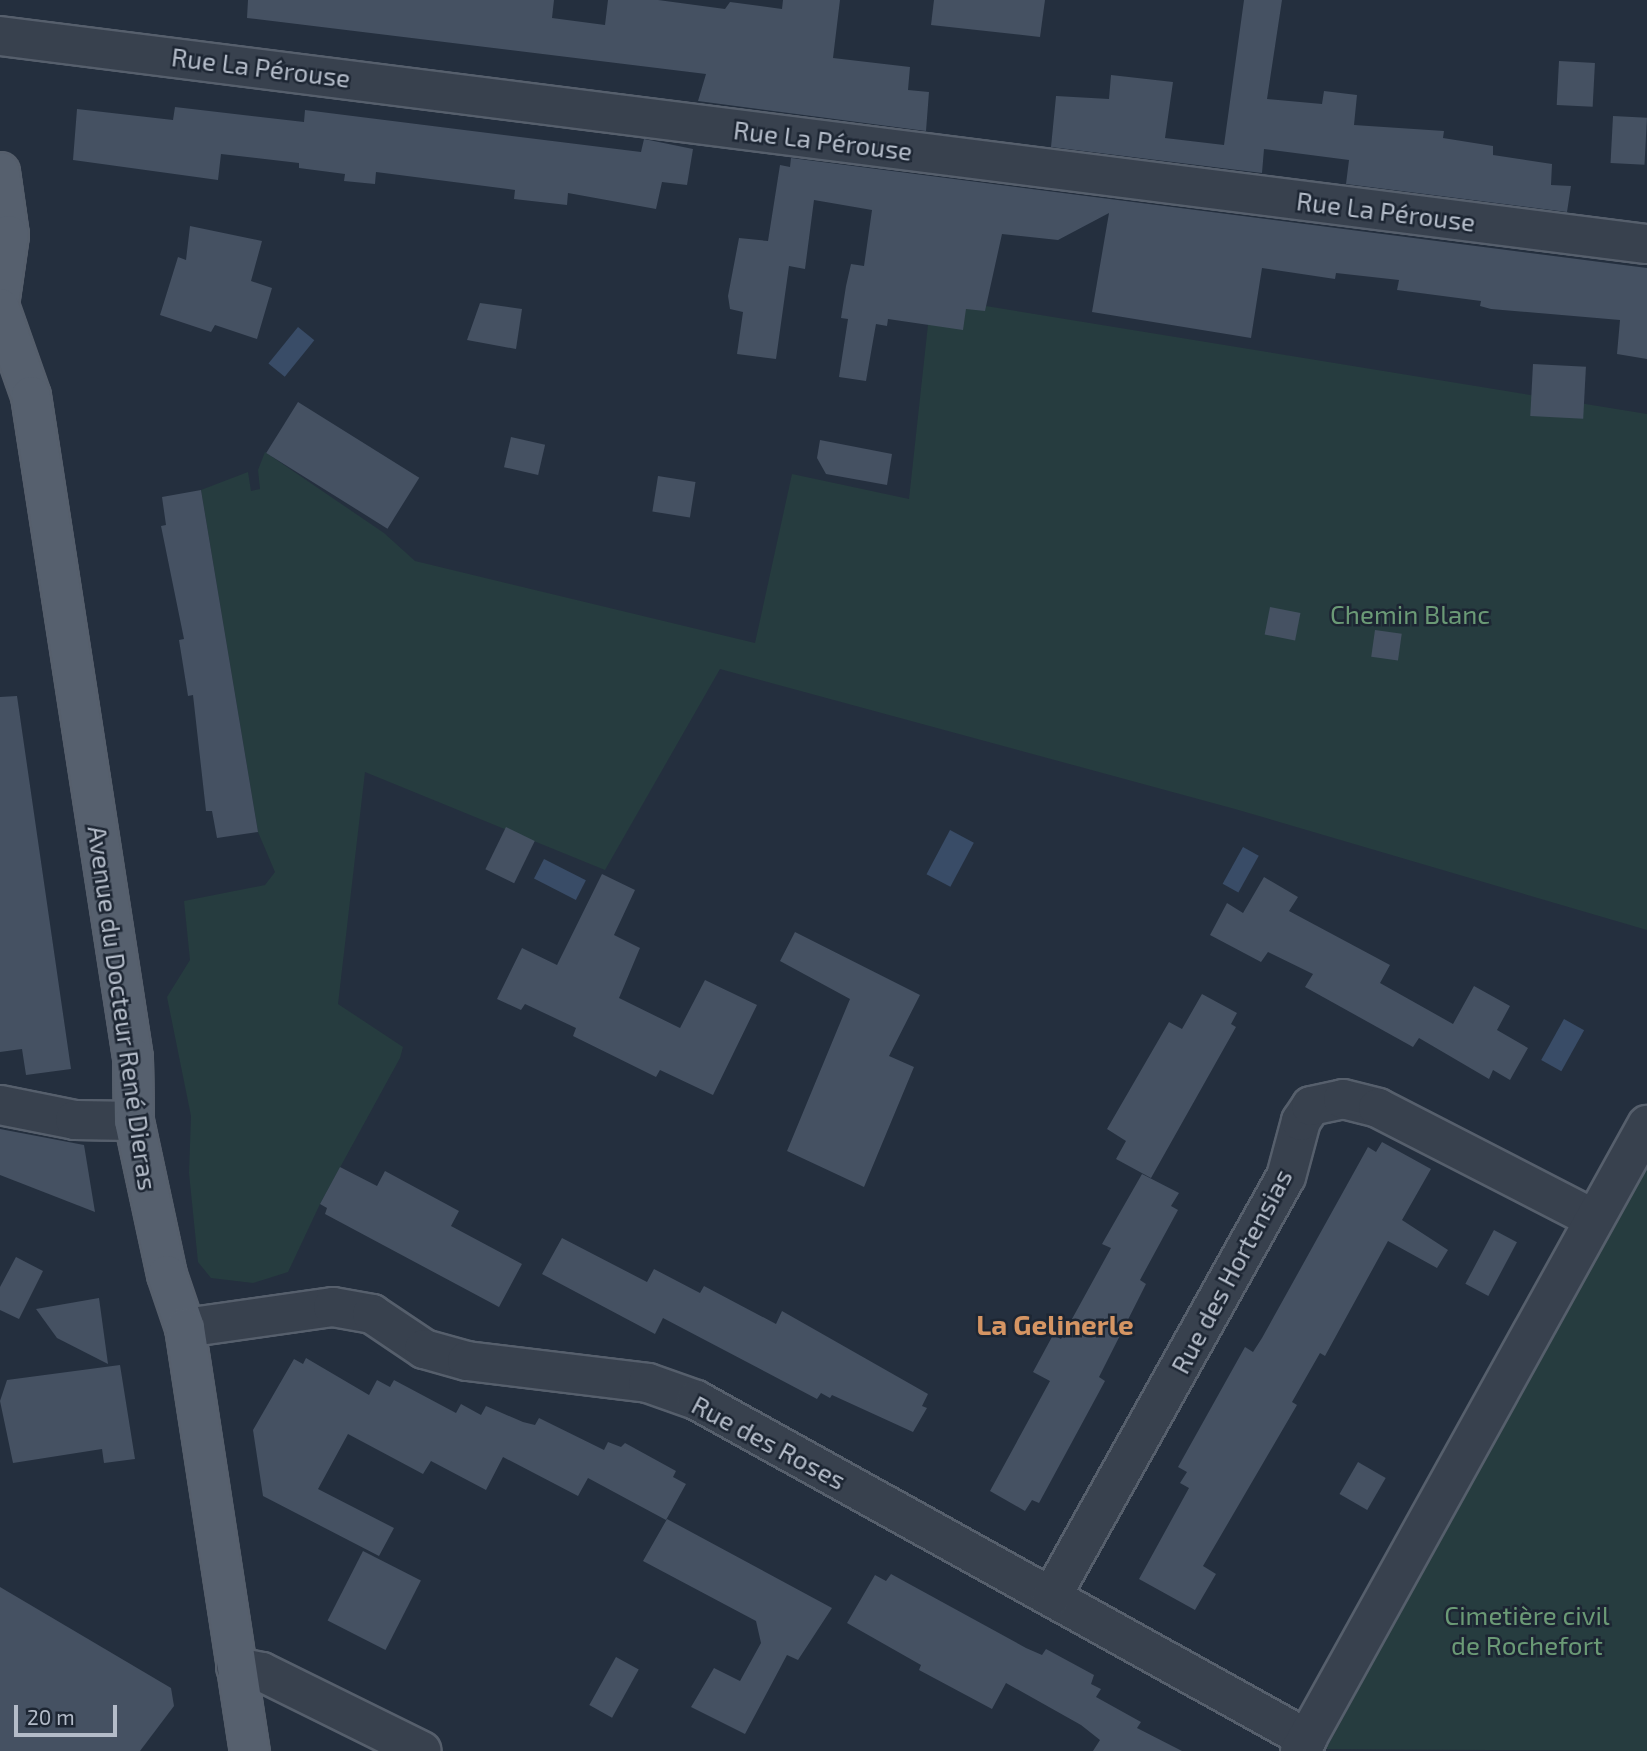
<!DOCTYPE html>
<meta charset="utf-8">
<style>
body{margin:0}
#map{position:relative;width:1647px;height:1751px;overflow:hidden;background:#242f3e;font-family:"Exo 2",sans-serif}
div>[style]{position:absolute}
.green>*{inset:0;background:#263c3f}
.water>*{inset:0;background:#394c67;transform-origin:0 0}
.building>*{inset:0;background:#455162;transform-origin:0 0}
.roads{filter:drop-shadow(2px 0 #565f6c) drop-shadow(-2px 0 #565f6c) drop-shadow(0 2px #565f6c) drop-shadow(0 -2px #565f6c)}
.minor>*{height:38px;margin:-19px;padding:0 19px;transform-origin:19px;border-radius:19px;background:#38414e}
.major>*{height:38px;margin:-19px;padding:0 19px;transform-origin:19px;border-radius:19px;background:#56606e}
span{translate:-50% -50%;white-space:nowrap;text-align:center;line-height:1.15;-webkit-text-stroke:5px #1d2633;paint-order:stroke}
.street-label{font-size:26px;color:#b4bcc9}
.park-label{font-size:26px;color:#6b9a76}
.neighbourhood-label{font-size:28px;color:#d59563;font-weight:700}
.scale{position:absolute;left:14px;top:1705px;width:103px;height:32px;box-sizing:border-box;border:4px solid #b4bcc9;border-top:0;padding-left:9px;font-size:21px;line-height:24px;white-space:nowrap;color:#b4bcc9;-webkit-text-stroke:5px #1d2633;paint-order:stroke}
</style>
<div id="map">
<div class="green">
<div style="clip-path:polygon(931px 297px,1647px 414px,1647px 930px,1235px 809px,720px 669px,605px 870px,365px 772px,338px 1004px,403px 1047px,400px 1058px,320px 1204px,288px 1272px,253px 1283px,211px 1278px,198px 1262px,189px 1173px,191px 1116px,167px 997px,190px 960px,184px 901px,265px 885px,275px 872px,258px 832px,201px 490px,248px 472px,251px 491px,260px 489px,258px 470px,265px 452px,384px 533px,415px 561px,755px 643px,792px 474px,909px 499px)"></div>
<div style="clip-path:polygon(1647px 1162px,1647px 1751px,1326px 1749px)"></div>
</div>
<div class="water">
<div style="left:298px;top:327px;width:21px;height:47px;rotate:39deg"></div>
<div style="left:950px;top:830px;width:27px;height:50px;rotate:28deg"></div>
<div style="left:1243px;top:847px;width:18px;height:42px;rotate:29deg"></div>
<div style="left:544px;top:859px;width:47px;height:22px;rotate:27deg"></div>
<div style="left:1564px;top:1019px;width:23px;height:47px;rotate:29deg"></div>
</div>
<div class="building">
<div style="clip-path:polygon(248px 0,554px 0,552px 18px,605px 25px,608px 0,658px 0,725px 9px,730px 2px,782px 9px,783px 0,840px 0,833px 58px,910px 67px,908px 90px,929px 92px,926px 131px,698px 101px,706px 74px,247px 18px)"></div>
<div style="clip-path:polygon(934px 0,1045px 0,1040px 37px,931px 25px)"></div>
<div style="clip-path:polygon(1244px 0,1282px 0,1267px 99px,1322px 104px,1324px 91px,1357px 95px,1354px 125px,1444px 131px,1443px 138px,1493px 146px,1493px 155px,1552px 164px,1551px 185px,1571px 186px,1567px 212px,1346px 184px,1349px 160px,1264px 149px,1262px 173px,1051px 147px,1056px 96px,1109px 99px,1111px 75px,1173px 82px,1165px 138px,1224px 145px)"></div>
<div style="left:1559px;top:61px;width:36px;height:44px;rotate:3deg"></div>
<div style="clip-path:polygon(175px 107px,304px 122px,305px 110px,641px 152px,644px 139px,693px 149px,687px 185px,662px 182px,656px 209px,568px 193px,567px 205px,514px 199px,515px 190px,376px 172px,375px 184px,344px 181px,345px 174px,299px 168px,299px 163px,221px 154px,218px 180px,73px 160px,77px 109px,173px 120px)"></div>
<div style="left:1613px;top:116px;width:34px;height:47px;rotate:3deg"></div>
<div style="clip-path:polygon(791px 158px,1647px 268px,1647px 359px,1617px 354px,1620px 320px,1491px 309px,1480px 306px,1481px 301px,1397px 290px,1399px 280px,1336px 273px,1335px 279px,1262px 268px,1251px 338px,1092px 312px,1109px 213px,1058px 240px,1002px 234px,985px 311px,966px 309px,963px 330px,888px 319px,887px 326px,876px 324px,866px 381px,839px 377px,848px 319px,841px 318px,846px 286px,851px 264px,864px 266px,872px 210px,814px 200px,805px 269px,789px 266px,776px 359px,737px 354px,743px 312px,730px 309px,728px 296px,739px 238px,768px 241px,780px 165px,790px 167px)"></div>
<div style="clip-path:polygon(190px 226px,262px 241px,251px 281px,272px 288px,257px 339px,215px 325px,211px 332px,160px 315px,178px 257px,186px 260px)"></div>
<div style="clip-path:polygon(480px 303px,522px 309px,516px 349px,467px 340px)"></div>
<div style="left:1533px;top:364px;width:53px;height:52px;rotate:3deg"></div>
<div style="left:298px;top:402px;width:143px;height:60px;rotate:32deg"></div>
<div style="left:511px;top:437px;width:35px;height:31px;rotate:13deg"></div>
<div style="clip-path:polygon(820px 440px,892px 454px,887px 485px,826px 474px,817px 458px)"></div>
<div style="left:658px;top:476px;width:38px;height:36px;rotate:9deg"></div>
<div style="clip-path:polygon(201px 490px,258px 832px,217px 838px,212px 811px,206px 811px,193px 695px,188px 696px,179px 640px,184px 639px,161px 526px,166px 525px,162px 497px)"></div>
<div style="left:1270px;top:607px;width:31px;height:28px;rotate:11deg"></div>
<div style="left:1375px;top:630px;width:27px;height:27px;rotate:8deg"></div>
<div style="clip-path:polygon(17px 696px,71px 1069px,26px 1075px,22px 1049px,0 1052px,0 697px)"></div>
<div style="left:506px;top:827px;width:32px;height:47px;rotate:26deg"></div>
<div style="clip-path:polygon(602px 874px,635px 890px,614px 935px,640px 948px,619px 998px,680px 1028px,705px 980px,757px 1005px,713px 1095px,660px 1070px,656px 1077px,573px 1036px,576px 1028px,525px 1004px,521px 1010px,497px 999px,522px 948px,557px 965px)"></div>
<div style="clip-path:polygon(1264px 877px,1298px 897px,1289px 911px,1390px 965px,1380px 983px,1453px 1024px,1474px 986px,1510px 1006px,1497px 1030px,1528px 1048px,1510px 1080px,1493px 1070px,1489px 1079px,1419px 1038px,1413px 1047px,1305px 987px,1313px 974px,1268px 952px,1261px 962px,1210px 935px,1227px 903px,1243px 913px)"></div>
<div style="clip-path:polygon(795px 932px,920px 995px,889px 1056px,914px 1067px,864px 1187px,787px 1151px,850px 999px,780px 961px)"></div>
<div style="clip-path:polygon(1202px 994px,1237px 1013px,1231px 1024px,1236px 1027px,1151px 1178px,1116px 1159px,1126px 1141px,1107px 1129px,1169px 1022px,1182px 1029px)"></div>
<div style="clip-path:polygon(0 1129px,84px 1145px,95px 1212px,0 1175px)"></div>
<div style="clip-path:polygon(1382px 1142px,1431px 1169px,1402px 1220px,1448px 1250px,1437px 1268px,1388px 1241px,1325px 1356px,1320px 1353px,1292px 1402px,1297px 1405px,1203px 1566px,1216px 1574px,1195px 1610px,1139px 1579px,1189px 1488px,1180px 1483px,1187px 1472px,1178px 1467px,1245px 1347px,1253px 1352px,1262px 1338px,1368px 1147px,1376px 1152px)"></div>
<div style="clip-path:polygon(340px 1167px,377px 1186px,385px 1171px,459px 1211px,451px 1226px,522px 1264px,499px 1307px,325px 1214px,327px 1208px,320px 1204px)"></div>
<div style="clip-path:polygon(1142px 1174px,1179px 1193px,1171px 1206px,1178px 1210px,1140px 1280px,1146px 1284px,1099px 1377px,1105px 1381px,1039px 1503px,1032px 1500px,1025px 1511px,990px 1491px,1050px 1381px,1033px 1372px,1053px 1335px,1061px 1339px,1111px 1248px,1102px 1244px)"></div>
<div style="left:1494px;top:1230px;width:26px;height:61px;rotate:28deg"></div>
<div style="clip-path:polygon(562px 1238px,647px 1282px,654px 1269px,700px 1293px,704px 1286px,776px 1324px,782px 1311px,928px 1394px,922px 1406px,927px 1408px,913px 1432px,832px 1395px,830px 1398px,821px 1393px,817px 1399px,663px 1318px,655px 1334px,542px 1274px)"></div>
<div style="clip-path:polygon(16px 1257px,43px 1271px,19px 1319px,0 1310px,0 1287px)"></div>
<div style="clip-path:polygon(99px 1298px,108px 1364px,57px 1338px,36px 1309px)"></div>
<div style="clip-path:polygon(306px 1358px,369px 1395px,377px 1380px,390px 1387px,394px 1380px,456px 1413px,461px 1404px,481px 1415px,486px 1406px,523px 1422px,535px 1425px,539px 1418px,604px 1450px,608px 1442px,621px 1447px,625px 1443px,676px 1471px,673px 1477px,686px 1484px,666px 1520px,588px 1478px,578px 1496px,503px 1457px,486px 1490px,431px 1461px,423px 1474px,348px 1434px,318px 1489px,394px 1528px,379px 1556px,263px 1496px,253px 1430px,294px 1359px,303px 1364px)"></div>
<div style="clip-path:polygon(120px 1365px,135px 1459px,104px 1463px,102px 1449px,13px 1463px,0 1401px,7px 1380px)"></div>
<div style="left:1358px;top:1462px;width:32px;height:37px;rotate:30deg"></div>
<div style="clip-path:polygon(667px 1519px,832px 1608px,798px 1660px,787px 1655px,745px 1734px,691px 1707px,714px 1668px,740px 1681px,761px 1643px,756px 1621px,643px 1561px)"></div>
<div style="left:363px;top:1551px;width:65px;height:78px;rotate:27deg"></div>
<div style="clip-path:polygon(891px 1574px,1026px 1648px,1042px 1655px,1046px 1649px,1094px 1675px,1091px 1684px,1101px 1689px,1096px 1697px,1141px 1722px,1137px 1728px,1182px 1751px,1093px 1751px,1100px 1740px,1081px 1725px,1006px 1683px,992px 1709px,919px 1670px,921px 1665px,847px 1623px,875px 1575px,886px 1581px)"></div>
<div style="clip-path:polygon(0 1587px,171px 1688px,174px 1706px,140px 1751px,0 1751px)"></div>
<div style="left:616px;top:1657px;width:26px;height:55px;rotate:29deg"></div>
</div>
<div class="roads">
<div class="minor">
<div style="left:0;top:36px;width:1660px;rotate:7.2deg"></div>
<div style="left:0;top:1105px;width:76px;rotate:11.3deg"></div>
<div style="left:75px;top:1120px;width:59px;rotate:1deg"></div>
<div style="left:185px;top:1328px;width:149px;rotate:-8.1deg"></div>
<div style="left:333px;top:1307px;width:40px;rotate:10deg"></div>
<div style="left:372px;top:1314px;width:63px;rotate:33.9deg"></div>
<div style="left:424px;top:1349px;width:45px;rotate:15.6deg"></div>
<div style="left:467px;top:1361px;width:182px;rotate:6.9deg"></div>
<div style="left:648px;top:1383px;width:51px;rotate:19.5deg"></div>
<div style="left:696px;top:1400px;width:699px;rotate:29.02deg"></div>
<div style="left:1051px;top:1597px;width:481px;rotate:-60.8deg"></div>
<div style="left:1286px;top:1177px;width:58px;rotate:-75deg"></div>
<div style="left:1301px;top:1121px;width:18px;rotate:-56deg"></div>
<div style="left:1311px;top:1106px;width:33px;rotate:-12deg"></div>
<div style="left:1343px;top:1099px;width:36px;rotate:14deg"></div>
<div style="left:1378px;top:1108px;width:243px;rotate:27.2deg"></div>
<div style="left:236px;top:1667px;width:26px;rotate:11deg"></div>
<div style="left:262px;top:1672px;width:178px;rotate:26.3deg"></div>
<div style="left:1300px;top:1751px;width:716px;rotate:-61deg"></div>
</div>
<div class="major">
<div style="left:0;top:172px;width:64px;rotate:81.9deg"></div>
<div style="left:9px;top:235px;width:64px;rotate:98.1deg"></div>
<div style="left:0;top:308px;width:93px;rotate:70.6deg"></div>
<div style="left:31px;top:396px;width:670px;rotate:81.24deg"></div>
<div style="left:133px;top:1058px;width:63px;rotate:89.1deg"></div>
<div style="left:134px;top:1121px;width:157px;rotate:77.9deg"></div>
<div style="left:167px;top:1275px;width:56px;rotate:71.2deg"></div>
<div style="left:185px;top:1328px;width:428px;rotate:81.3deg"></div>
</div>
</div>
<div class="street-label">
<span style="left:261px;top:67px;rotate:7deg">Rue La Pérouse</span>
<span style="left:823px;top:140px;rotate:7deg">Rue La Pérouse</span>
<span style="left:1386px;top:211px;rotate:7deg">Rue La Pérouse</span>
<span style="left:123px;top:1008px;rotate:82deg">Avenue du Docteur René Dieras</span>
<span style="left:1231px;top:1271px;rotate:-62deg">Rue des Hortensias</span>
<span style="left:769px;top:1442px;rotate:28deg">Rue des Roses</span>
</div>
<div class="park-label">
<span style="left:1410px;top:614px">Chemin Blanc</span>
<span style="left:1527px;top:1630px">Cimetière civil<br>de Rochefort</span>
</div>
<div class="neighbourhood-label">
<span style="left:1055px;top:1324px">La Gelinerle</span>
</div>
<div class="scale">20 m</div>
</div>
